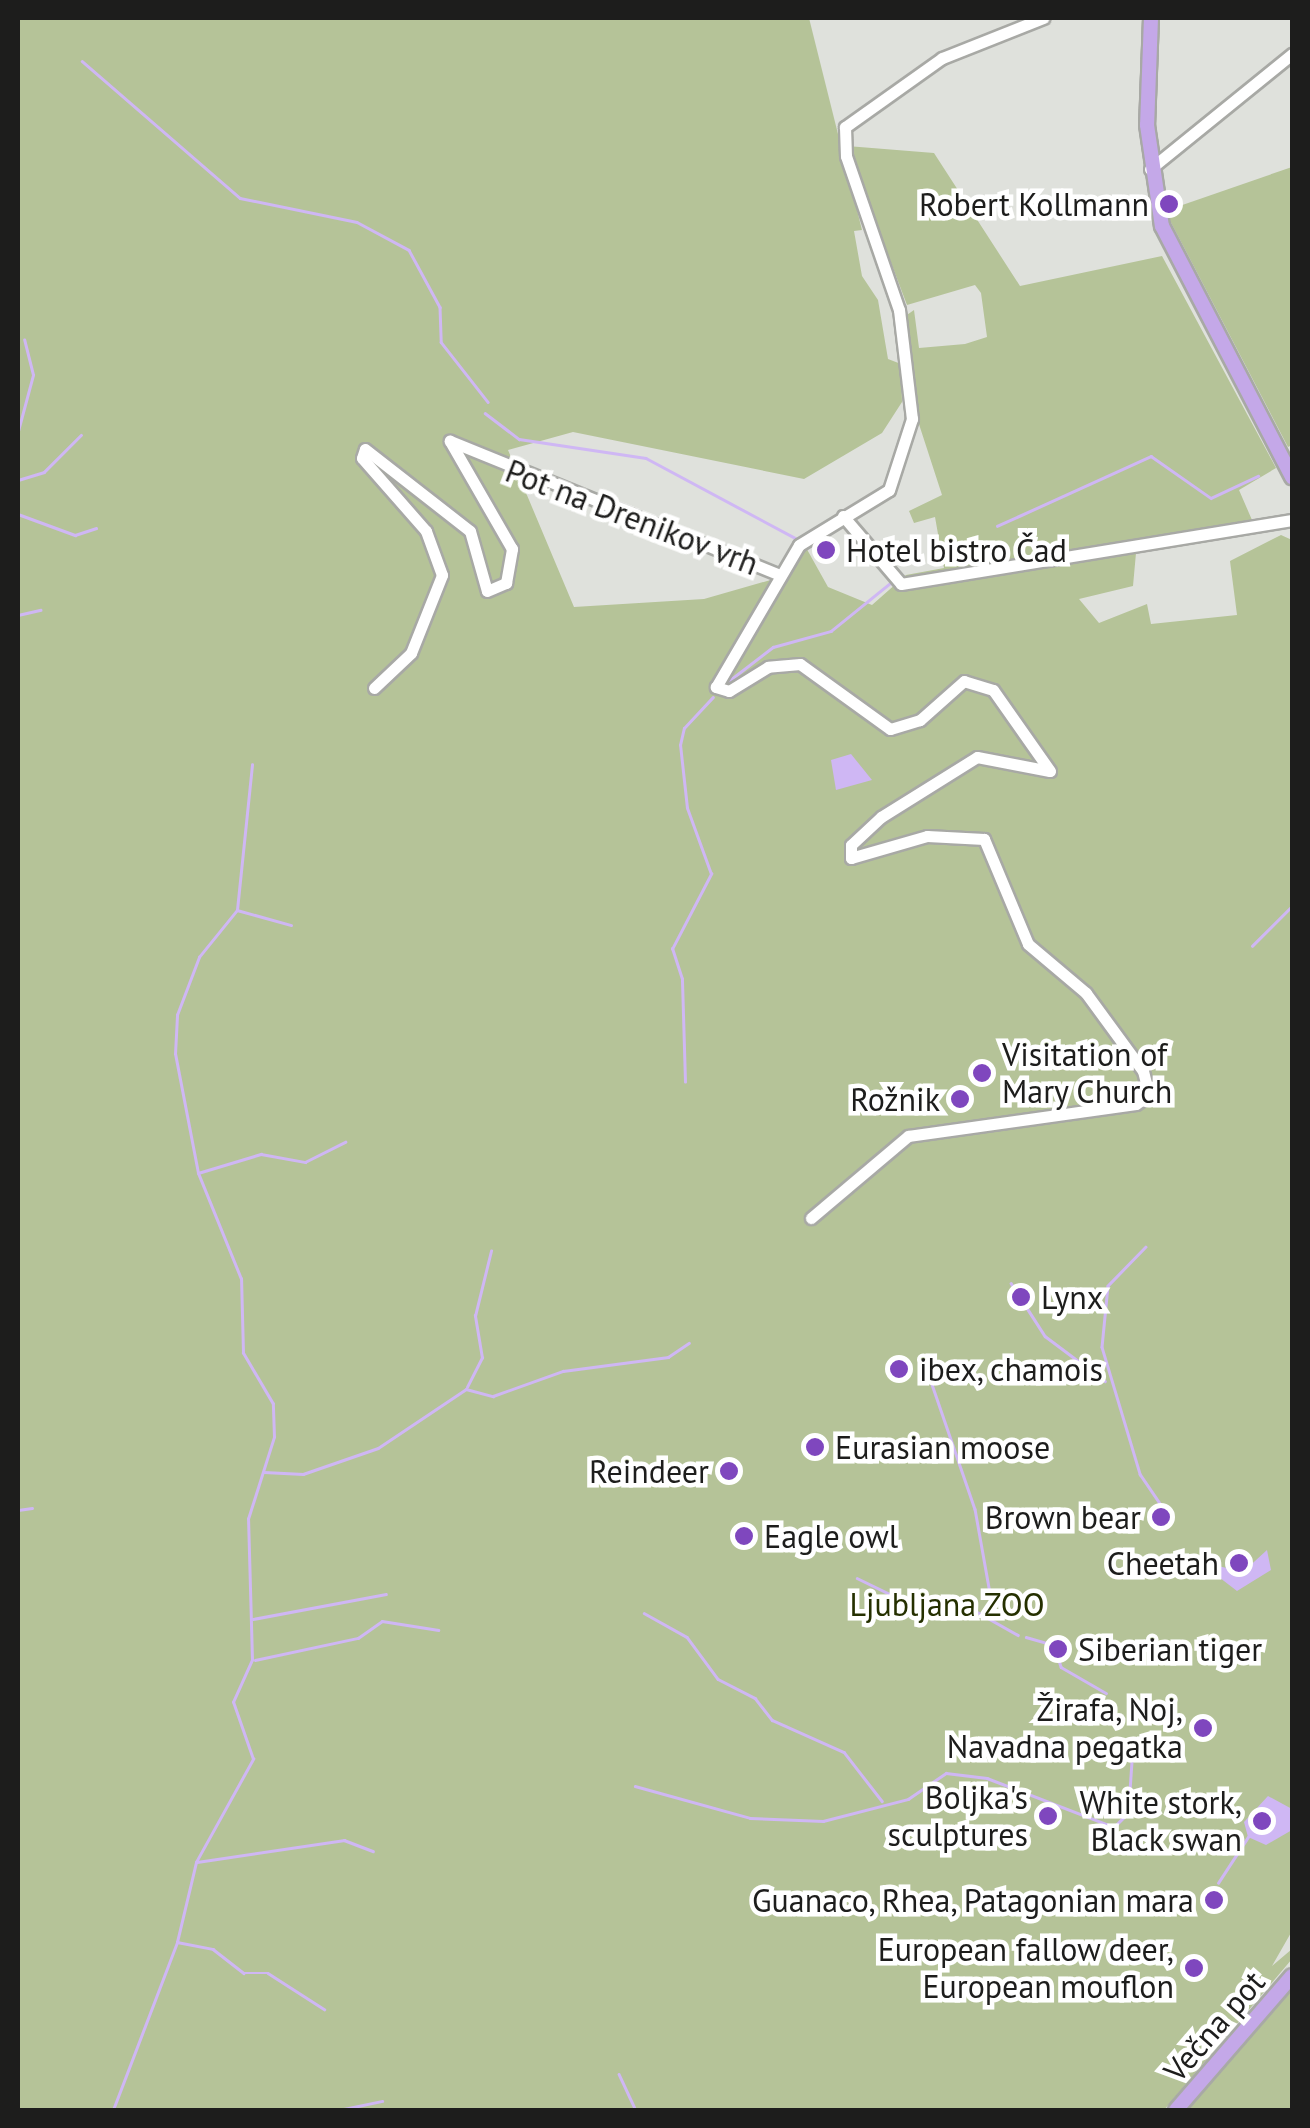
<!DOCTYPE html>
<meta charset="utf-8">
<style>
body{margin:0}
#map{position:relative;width:1310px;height:2128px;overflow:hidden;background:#dfe1dc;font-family:"PT Sans",sans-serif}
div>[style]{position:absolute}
.green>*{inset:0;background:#b5c398}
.water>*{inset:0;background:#cfb7f4}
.stream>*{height:2.5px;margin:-1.25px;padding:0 1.25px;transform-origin:1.25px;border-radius:1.25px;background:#cfb7f4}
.roads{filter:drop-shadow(2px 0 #a8a9a5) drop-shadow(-2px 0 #a8a9a5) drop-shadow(0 2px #a8a9a5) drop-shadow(0 -2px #a8a9a5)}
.minor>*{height:11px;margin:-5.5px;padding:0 5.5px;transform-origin:5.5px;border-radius:5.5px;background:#fff}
.major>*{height:14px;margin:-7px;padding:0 7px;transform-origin:7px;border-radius:7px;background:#c4a8e8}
.dots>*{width:28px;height:28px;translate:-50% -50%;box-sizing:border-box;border:5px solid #fff;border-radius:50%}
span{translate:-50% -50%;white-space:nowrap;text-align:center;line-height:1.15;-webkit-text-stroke:9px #fff;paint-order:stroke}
.poi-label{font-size:32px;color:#1d1d1c}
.right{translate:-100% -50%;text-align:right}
.left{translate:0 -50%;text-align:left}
.street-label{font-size:32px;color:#1d1d1c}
.park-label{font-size:32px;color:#253000}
.frame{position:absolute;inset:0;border:20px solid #1d1d1c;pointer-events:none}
</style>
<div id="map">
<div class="green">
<div style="clip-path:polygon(18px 18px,809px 18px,862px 230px,854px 231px,862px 276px,878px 300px,888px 359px,901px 364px,902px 402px,882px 433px,804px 479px,573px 432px,508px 450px,574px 607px,704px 599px,781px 577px,804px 544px,828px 587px,872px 605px,906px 575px,944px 568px,935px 517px,914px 523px,909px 511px,942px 495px,916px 415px,904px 317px,914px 310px,919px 348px,965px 344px,987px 337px,981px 293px,975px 285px,907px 305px,847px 146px,934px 153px,1020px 286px,1162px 256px,1276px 468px,1239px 490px,1252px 520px,1137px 542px,1133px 586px,1079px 599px,1099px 623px,1147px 604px,1151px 624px,1237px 615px,1230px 561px,1281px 535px,1292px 540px,1292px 1931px,1272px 1966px,1292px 1949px,1292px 1959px,1164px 2110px,18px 2110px)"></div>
<div style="clip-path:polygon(1292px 167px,1292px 445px,1288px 447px,1165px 211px)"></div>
<div style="clip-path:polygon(1292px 1986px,1292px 2110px,1185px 2110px,1279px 2005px)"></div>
</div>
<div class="water">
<div style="clip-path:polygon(851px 754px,872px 780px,836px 790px,831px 760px)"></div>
<div style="clip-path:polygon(1267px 1550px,1271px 1570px,1237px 1591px,1211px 1571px,1210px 1564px,1243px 1572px)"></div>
<div style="clip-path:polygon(1268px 1796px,1292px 1809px,1292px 1830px,1266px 1845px,1248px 1837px,1244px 1822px)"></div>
</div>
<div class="stream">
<div style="left:82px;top:61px;width:209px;rotate:40.9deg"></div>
<div style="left:240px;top:198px;width:119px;rotate:11.6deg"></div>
<div style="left:357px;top:222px;width:59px;rotate:28.3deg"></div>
<div style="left:409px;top:250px;width:65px;rotate:61.5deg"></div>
<div style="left:440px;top:307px;width:35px;rotate:88deg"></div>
<div style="left:441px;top:342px;width:76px;rotate:51.9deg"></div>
<div style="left:485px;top:413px;width:43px;rotate:37.4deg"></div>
<div style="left:519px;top:439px;width:128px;rotate:8.5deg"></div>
<div style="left:646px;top:458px;width:174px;rotate:28.2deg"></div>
<div style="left:18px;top:431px;width:58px;rotate:-75deg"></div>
<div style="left:33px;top:375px;width:36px;rotate:-104deg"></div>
<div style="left:18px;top:480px;width:27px;rotate:-17deg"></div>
<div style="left:44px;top:472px;width:52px;rotate:-45deg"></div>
<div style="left:18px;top:514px;width:61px;rotate:20.2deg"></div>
<div style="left:75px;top:535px;width:22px;rotate:-18deg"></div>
<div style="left:997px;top:526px;width:169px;rotate:-24.4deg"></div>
<div style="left:1151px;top:456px;width:73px;rotate:35deg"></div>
<div style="left:1211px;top:498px;width:52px;rotate:-25.1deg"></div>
<div style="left:1007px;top:561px;width:186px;rotate:-9.3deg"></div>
<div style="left:18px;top:615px;width:23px;rotate:-13deg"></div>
<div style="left:726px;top:683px;width:59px;rotate:-37.5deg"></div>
<div style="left:773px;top:647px;width:60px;rotate:-15.4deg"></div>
<div style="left:831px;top:631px;width:75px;rotate:-39deg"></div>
<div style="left:237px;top:910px;width:56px;rotate:15.5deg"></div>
<div style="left:1252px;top:946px;width:57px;rotate:-45deg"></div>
<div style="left:685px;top:1082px;width:103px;rotate:-91.7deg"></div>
<div style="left:682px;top:979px;width:32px;rotate:-108deg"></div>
<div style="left:672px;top:949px;width:85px;rotate:-62.5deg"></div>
<div style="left:711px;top:874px;width:70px;rotate:-110deg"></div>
<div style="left:687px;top:808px;width:63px;rotate:-96.3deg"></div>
<div style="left:680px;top:745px;width:17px;rotate:-77deg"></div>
<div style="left:684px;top:728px;width:42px;rotate:-46.9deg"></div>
<div style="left:198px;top:1173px;width:66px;rotate:-16.8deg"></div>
<div style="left:261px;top:1154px;width:45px;rotate:10.3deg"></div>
<div style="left:305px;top:1162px;width:45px;rotate:-26.6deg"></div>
<div style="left:1146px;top:1247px;width:54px;rotate:134.3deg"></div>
<div style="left:1108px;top:1286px;width:61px;rotate:95.6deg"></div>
<div style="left:1102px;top:1347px;width:133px;rotate:73.3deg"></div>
<div style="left:1140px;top:1474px;width:53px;rotate:55.7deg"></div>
<div style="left:1011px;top:1283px;width:63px;rotate:57.3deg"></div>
<div style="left:1045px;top:1336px;width:75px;rotate:36.9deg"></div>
<div style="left:925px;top:1364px;width:153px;rotate:71deg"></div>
<div style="left:975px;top:1509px;width:109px;rotate:79.9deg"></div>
<div style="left:467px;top:1387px;width:33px;rotate:-63deg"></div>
<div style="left:482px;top:1358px;width:43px;rotate:-99.5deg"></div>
<div style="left:475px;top:1316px;width:67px;rotate:-76.2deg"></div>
<div style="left:264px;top:1472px;width:39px;rotate:3deg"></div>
<div style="left:303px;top:1474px;width:79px;rotate:-19.1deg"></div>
<div style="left:378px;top:1448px;width:106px;rotate:-33.8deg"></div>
<div style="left:466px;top:1389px;width:28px;rotate:15deg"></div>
<div style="left:493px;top:1396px;width:74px;rotate:-19.7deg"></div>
<div style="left:563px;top:1371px;width:106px;rotate:-7.6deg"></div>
<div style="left:668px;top:1357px;width:25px;rotate:-34deg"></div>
<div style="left:18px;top:1510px;width:14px;rotate:-8deg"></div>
<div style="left:857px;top:1578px;width:50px;rotate:26.1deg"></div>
<div style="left:902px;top:1600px;width:61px;rotate:3.8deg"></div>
<div style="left:963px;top:1604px;width:63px;rotate:29.4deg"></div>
<div style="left:644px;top:1613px;width:49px;rotate:29.2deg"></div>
<div style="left:687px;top:1637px;width:52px;rotate:53.6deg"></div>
<div style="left:718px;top:1679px;width:42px;rotate:27.2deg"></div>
<div style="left:755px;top:1698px;width:28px;rotate:52deg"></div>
<div style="left:772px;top:1720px;width:79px;rotate:24deg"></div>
<div style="left:844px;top:1752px;width:62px;rotate:52.2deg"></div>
<div style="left:253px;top:1619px;width:135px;rotate:-10.6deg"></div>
<div style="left:1026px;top:1637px;width:29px;rotate:16deg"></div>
<div style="left:1054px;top:1645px;width:23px;rotate:72deg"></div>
<div style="left:1061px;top:1667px;width:52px;rotate:30deg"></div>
<div style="left:255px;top:1660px;width:105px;rotate:-12.1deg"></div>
<div style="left:358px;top:1638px;width:29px;rotate:-35deg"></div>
<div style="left:382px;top:1621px;width:57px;rotate:9.1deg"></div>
<div style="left:635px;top:1786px;width:119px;rotate:15.5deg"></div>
<div style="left:750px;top:1818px;width:73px;rotate:2.4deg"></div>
<div style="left:823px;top:1821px;width:88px;rotate:-14.5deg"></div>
<div style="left:908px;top:1799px;width:46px;rotate:-34.4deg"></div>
<div style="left:946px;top:1773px;width:41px;rotate:7deg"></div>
<div style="left:987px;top:1778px;width:136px;rotate:21.1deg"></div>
<div style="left:1114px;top:1827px;width:20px;rotate:-45deg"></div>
<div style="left:1128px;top:1813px;width:73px;rotate:-86.1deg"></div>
<div style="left:197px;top:1862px;width:149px;rotate:-8.5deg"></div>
<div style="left:344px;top:1840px;width:31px;rotate:21deg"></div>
<div style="left:1218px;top:1883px;width:55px;rotate:-56.9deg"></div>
<div style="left:177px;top:1942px;width:37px;rotate:11deg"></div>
<div style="left:213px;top:1949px;width:39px;rotate:38deg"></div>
<div style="left:244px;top:1973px;width:24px"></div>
<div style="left:268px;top:1973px;width:67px;rotate:32.7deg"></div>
<div style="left:619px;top:2074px;width:40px;rotate:65deg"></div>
<div style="left:113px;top:2110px;width:180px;rotate:-69.1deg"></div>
<div style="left:177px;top:1942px;width:82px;rotate:-76.6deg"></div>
<div style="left:196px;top:1862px;width:118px;rotate:-61deg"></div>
<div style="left:253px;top:1759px;width:60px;rotate:-109.3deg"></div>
<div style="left:233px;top:1702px;width:46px;rotate:-65.7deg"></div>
<div style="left:252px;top:1660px;width:141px;rotate:-91.6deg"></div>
<div style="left:248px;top:1519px;width:86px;rotate:-72.4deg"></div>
<div style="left:274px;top:1437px;width:33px;rotate:-92deg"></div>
<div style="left:273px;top:1404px;width:59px;rotate:-120.5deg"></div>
<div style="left:243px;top:1353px;width:74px;rotate:-91.5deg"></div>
<div style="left:241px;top:1279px;width:114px;rotate:-112.1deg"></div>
<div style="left:198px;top:1173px;width:121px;rotate:-100.9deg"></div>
<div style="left:175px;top:1054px;width:39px;rotate:-87deg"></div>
<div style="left:177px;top:1015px;width:62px;rotate:-69.2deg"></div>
<div style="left:199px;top:957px;width:60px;rotate:-51deg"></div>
<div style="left:237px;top:910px;width:146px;rotate:-84.1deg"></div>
<div style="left:339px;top:2110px;width:44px;rotate:-11.8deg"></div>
</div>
<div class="roads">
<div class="minor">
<div style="left:1150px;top:169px;width:183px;rotate:-39deg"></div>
<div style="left:843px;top:516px;width:89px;rotate:49.5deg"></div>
<div style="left:901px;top:584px;width:396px;rotate:-9.3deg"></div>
<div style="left:374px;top:688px;width:51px;rotate:-43.4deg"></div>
<div style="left:411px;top:653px;width:84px;rotate:-68.3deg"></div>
<div style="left:442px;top:575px;width:47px;rotate:-110deg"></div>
<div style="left:426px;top:531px;width:97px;rotate:-131.2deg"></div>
<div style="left:362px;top:458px;width:9px;rotate:-72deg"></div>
<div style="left:365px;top:449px;width:133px;rotate:38deg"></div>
<div style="left:470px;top:531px;width:62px;rotate:74.2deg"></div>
<div style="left:487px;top:591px;width:21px;rotate:-23deg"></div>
<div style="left:506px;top:583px;width:35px;rotate:-80deg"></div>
<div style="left:512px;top:549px;width:125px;rotate:-119.9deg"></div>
<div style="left:450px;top:441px;width:354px;rotate:22.1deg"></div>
<div style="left:811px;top:1218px;width:127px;rotate:-40.2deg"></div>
<div style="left:908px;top:1136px;width:230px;rotate:-8deg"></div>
<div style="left:1136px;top:1104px;width:16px;rotate:-35deg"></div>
<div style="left:1149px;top:1095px;width:25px;rotate:-104deg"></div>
<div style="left:1143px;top:1071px;width:97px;rotate:-126.2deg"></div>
<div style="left:1086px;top:993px;width:76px;rotate:-139.8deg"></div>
<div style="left:1028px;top:944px;width:114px;rotate:-112.7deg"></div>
<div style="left:984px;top:839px;width:57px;rotate:-177deg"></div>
<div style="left:927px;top:836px;width:79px;rotate:163.9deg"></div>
<div style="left:851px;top:858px;width:13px;rotate:-90deg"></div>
<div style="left:851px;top:845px;width:41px;rotate:-43deg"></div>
<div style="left:881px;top:817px;width:113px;rotate:-32deg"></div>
<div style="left:977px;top:757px;width:74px;rotate:10.9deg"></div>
<div style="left:1050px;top:771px;width:99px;rotate:-125.1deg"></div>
<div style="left:993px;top:690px;width:30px;rotate:-163deg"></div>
<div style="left:964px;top:681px;width:59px;rotate:138.4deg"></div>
<div style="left:920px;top:720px;width:31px;rotate:163deg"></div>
<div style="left:890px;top:729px;width:111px;rotate:-144.2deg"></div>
<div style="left:800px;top:664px;width:32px;rotate:175deg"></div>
<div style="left:768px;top:667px;width:46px;rotate:148.4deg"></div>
<div style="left:729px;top:691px;width:14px;rotate:-163deg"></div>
<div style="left:716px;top:687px;width:164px;rotate:-59.7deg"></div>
<div style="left:799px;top:545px;width:105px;rotate:-31.4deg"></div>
<div style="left:889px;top:490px;width:75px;rotate:-72.1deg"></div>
<div style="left:912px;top:419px;width:110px;rotate:-96.8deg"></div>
<div style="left:899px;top:310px;width:163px;rotate:-109deg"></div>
<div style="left:846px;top:156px;width:29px;rotate:-92deg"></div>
<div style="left:845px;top:127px;width:119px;rotate:-35.4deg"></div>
<div style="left:942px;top:58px;width:109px;rotate:-21.6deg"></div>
</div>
<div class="major">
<div style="left:1151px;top:18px;width:107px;rotate:92.1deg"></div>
<div style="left:1147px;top:125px;width:102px;rotate:81.6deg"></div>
<div style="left:1162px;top:226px;width:283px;rotate:62.6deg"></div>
<div style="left:1176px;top:2110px;width:177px;rotate:-49.1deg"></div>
</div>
</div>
<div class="dots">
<div style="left:1169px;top:204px;background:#7f47be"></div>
<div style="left:826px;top:550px;background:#7f47be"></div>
<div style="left:982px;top:1073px;background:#7f47be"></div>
<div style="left:960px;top:1099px;background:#7f47be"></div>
<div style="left:1021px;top:1297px;background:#7f47be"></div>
<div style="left:899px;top:1369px;background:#7f47be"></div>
<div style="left:815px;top:1447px;background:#7f47be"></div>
<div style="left:729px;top:1471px;background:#7f47be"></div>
<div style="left:1161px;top:1517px;background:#7f47be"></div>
<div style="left:744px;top:1536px;background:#7f47be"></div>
<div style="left:1239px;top:1563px;background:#7f47be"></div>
<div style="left:1058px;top:1649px;background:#7f47be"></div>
<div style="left:1203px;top:1728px;background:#7f47be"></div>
<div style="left:1048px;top:1816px;background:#7f47be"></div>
<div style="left:1262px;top:1821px;background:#7f47be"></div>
<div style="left:1214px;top:1900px;background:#7f47be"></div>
<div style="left:1194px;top:1968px;background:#7f47be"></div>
</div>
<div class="poi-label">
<span class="right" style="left:1149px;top:204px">Robert Kollmann</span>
<span class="left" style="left:846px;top:550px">Hotel bistro Čad</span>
<span class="left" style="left:1002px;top:1073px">Visitation of<br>Mary Church</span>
<span class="right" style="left:940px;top:1099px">Rožnik</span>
<span class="left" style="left:1041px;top:1297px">Lynx</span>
<span class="left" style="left:919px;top:1369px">ibex, chamois</span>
<span class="left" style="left:835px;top:1447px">Eurasian moose</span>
<span class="right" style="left:709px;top:1471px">Reindeer</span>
<span class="right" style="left:1141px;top:1517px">Brown bear</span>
<span class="left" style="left:764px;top:1536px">Eagle owl</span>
<span class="right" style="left:1219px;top:1563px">Cheetah</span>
<span class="left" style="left:1078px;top:1649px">Siberian tiger</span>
<span class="right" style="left:1183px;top:1728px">Žirafa, Noj,<br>Navadna pegatka</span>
<span class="right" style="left:1028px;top:1816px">Boljka's<br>sculptures</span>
<span class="right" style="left:1242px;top:1821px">White stork,<br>Black swan</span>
<span class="right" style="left:1194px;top:1900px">Guanaco, Rhea, Patagonian mara</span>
<span class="right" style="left:1174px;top:1968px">European fallow deer,<br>European mouflon</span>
</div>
<div class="street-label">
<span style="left:632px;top:517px;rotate:21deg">Pot na Drenikov vrh</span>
<span style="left:1214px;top:2026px;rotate:-49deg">Večna pot</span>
</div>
<div class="park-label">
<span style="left:947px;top:1604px">Ljubljana ZOO</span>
</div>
<div class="frame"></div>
</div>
